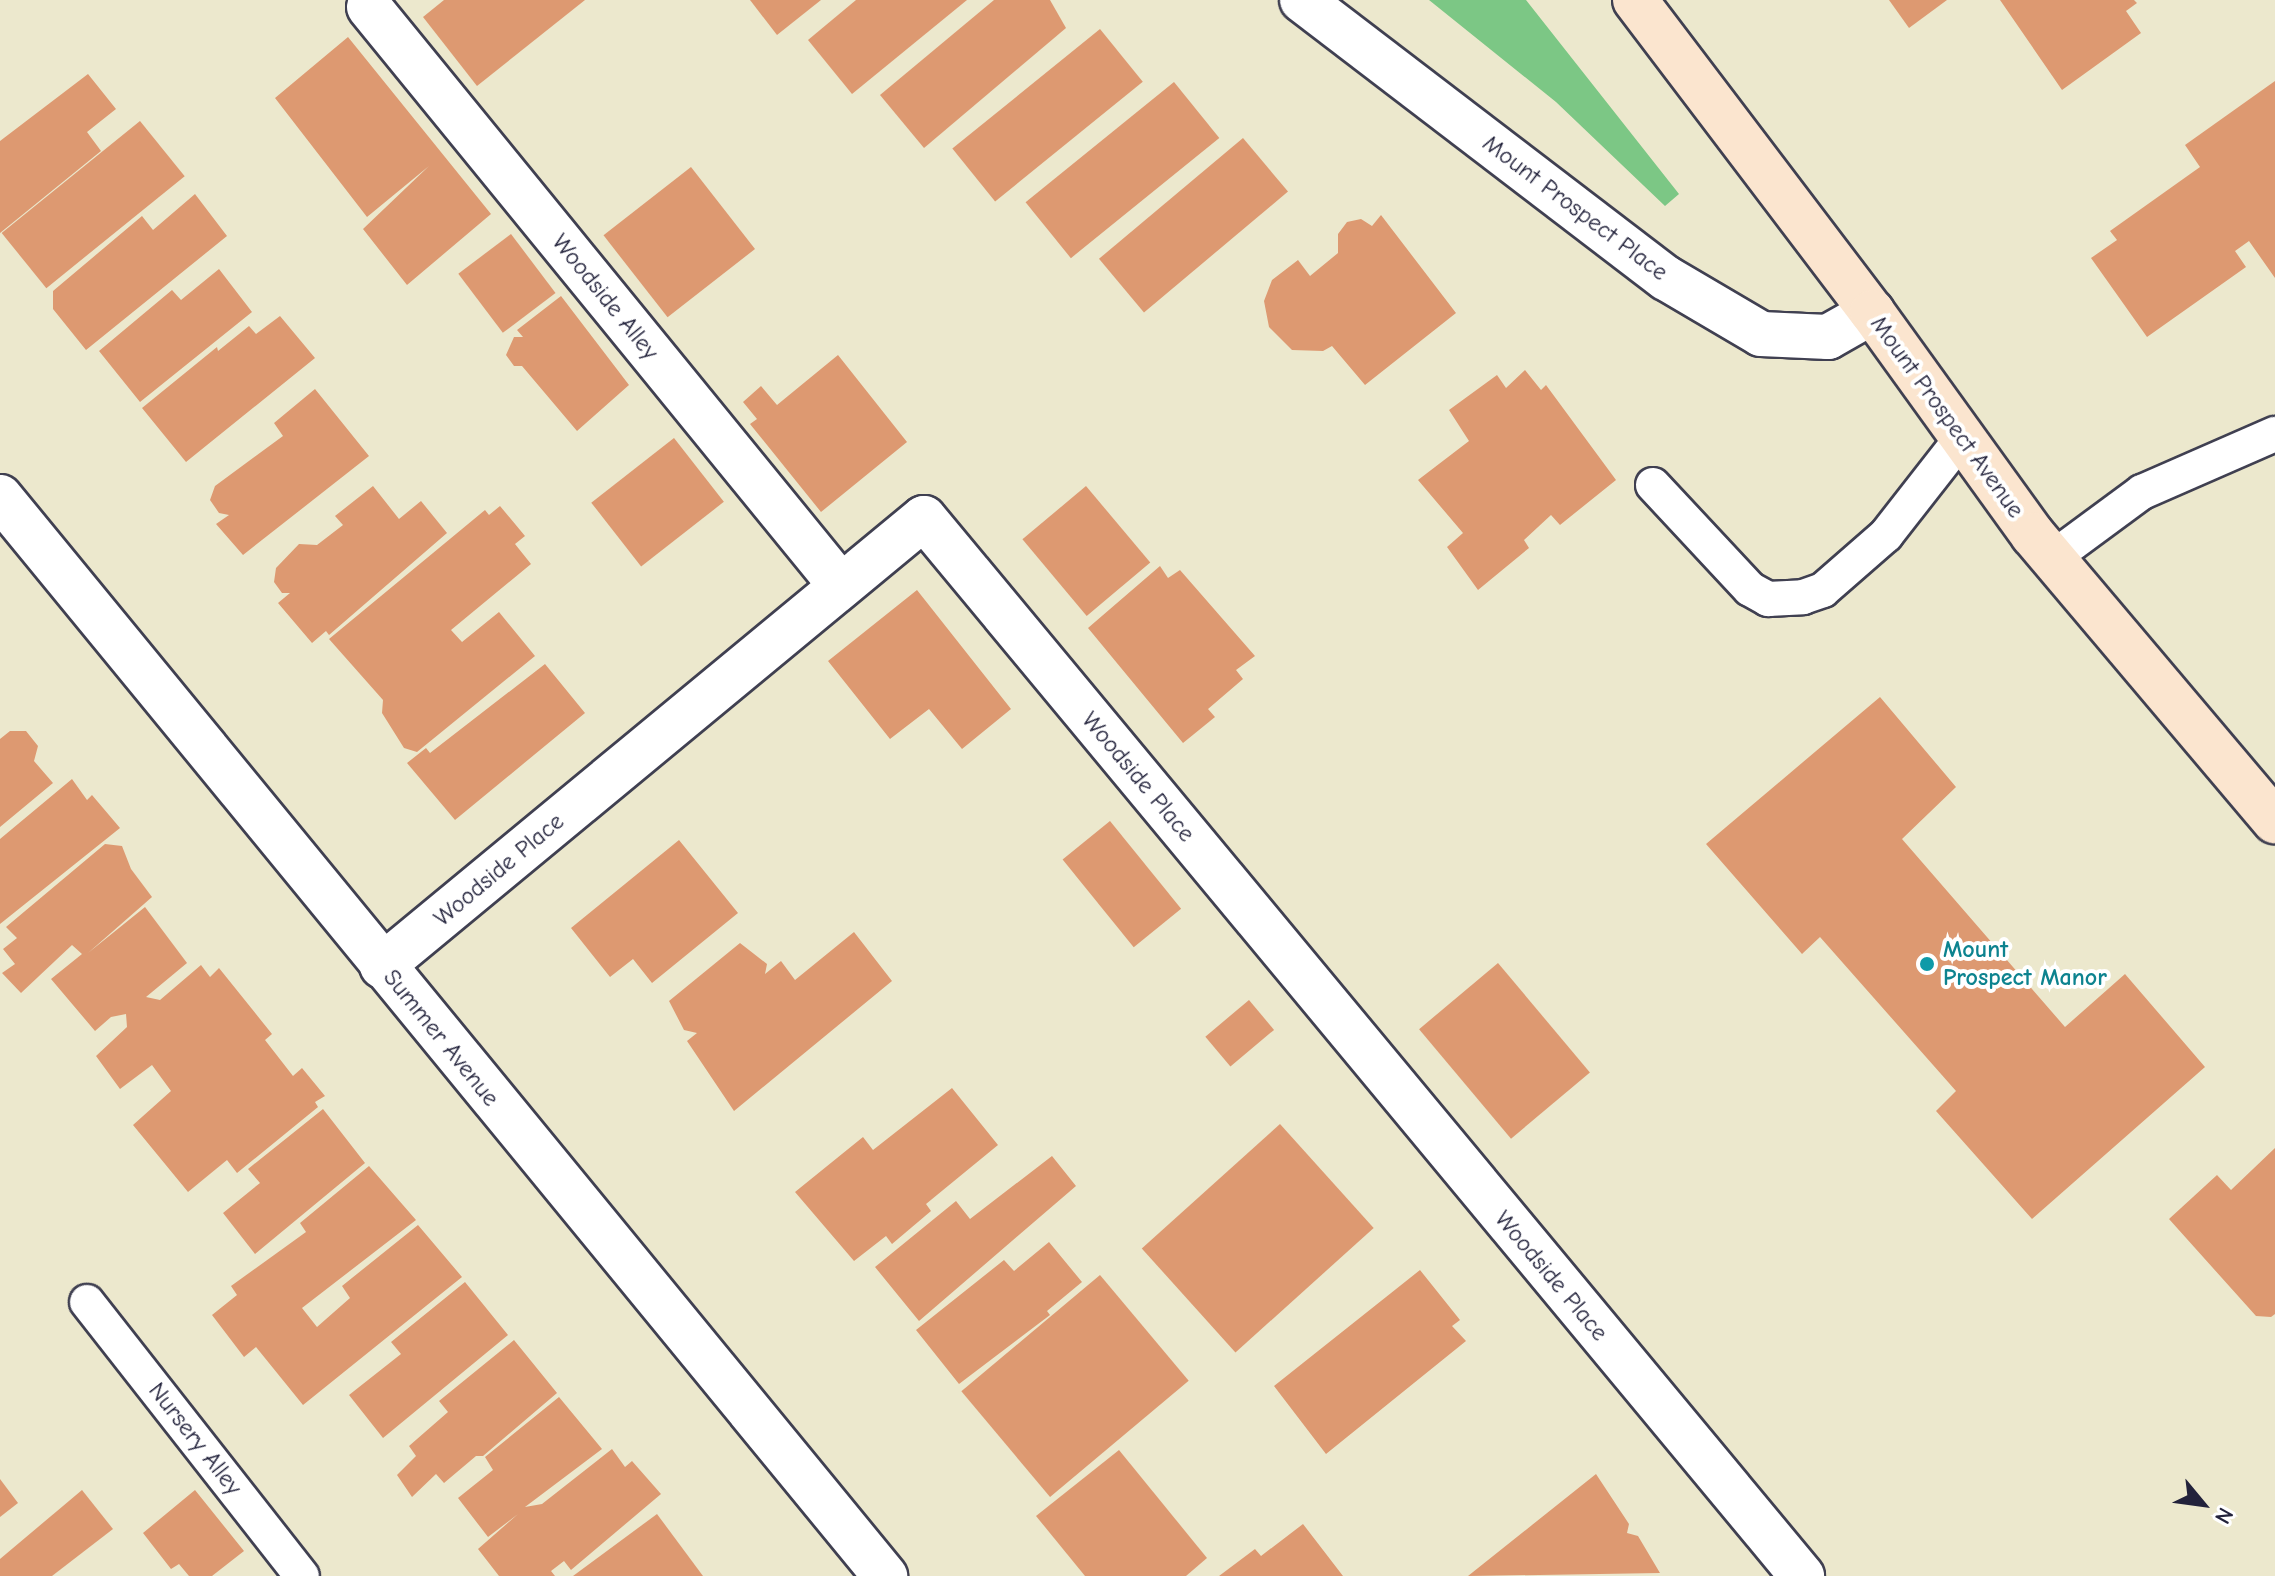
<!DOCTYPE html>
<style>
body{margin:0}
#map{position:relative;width:2275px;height:1576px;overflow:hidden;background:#ece8cd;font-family:"Comic Neue",sans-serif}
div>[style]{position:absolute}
.green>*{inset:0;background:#7cc785}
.building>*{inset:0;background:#dd9971;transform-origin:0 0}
.roads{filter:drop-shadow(2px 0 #404051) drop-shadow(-2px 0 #404051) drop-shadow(0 2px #404051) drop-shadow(0 -2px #404051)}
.service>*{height:34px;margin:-17px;padding:0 17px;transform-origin:17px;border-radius:17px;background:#fff}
.minor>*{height:44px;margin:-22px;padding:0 22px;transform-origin:22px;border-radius:22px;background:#fff}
.tertiary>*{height:44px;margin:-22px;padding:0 22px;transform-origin:22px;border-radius:22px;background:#fff}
.secondary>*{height:44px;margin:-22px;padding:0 22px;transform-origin:22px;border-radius:22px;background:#fbe5cf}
.dots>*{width:22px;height:22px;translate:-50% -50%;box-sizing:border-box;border:4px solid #fff;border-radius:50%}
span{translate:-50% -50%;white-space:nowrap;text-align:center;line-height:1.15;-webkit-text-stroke:8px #fff;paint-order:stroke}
.street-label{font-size:24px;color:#22223b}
.culture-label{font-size:24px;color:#0d838f;font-weight:700}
.left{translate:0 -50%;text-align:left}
.north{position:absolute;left:2163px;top:1464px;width:80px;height:80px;-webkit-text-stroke:6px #fff;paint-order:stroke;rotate:119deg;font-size:22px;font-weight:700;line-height:32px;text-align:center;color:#22223b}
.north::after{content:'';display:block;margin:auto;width:28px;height:36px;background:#22223b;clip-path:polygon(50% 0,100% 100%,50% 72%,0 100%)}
</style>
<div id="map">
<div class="green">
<div style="clip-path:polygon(1429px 0,1526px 0,1679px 194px,1665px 206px,1556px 102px)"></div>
</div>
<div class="building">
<div style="clip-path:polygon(444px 0,585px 0,477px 86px,423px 17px)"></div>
<div style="clip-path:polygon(750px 0,821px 0,777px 35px)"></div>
<div style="clip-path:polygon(856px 0,967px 0,852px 94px,808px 40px)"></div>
<div style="clip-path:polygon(994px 0,1050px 0,1066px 28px,924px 148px,880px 95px)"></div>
<div style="clip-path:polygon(1889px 0,1947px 0,1909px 28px)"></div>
<div style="clip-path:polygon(2000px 0,2134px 0,2137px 3px,2126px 11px,2141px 33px,2062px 90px)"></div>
<div style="left:1100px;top:29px;width:68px;height:190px;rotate:51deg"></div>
<div style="clip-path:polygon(348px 37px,491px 214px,407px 285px,363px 229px,429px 166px,367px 217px,275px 98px)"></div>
<div style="clip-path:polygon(88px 74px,116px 109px,87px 132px,101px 151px,0 233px,0 141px)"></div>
<div style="clip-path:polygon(2275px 81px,2275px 278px,2249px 241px,2235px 251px,2246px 267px,2147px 337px,2091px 258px,2117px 240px,2110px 231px,2200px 167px,2185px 145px)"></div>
<div style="left:1174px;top:82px;width:72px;height:191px;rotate:51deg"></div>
<div style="left:140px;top:121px;width:71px;height:178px;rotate:51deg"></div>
<div style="left:1243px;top:138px;width:70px;height:188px;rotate:50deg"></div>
<div style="left:691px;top:167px;width:104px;height:111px;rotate:52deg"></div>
<div style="clip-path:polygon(195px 194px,227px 236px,86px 350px,53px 309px,53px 291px,142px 216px,153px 230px)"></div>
<div style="clip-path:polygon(1381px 215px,1456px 313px,1365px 385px,1332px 346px,1323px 351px,1292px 350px,1269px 327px,1264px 301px,1272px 280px,1298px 260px,1310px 276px,1338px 253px,1338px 234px,1347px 222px,1361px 219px,1372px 226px)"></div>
<div style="left:511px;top:234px;width:74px;height:66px;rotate:53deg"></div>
<div style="clip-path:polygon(219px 269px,252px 312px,140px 402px,99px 351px,172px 290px,181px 300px)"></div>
<div style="clip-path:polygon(561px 296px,629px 385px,577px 431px,522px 366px,514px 366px,506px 355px,514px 337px,523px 337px,517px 330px)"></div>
<div style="clip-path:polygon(280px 316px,315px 358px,186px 462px,142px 408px,217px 347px,218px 351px,249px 326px,256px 334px)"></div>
<div style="clip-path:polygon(838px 355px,907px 442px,821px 512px,750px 424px,757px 419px,743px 402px,761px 386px,777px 405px)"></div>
<div style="clip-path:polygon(1525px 370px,1541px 390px,1546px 385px,1616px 480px,1560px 525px,1551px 515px,1524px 540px,1529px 548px,1478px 590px,1447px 547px,1463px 533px,1418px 480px,1469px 441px,1449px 410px,1497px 375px,1506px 388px)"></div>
<div style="clip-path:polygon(315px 389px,369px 456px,243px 555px,216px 524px,229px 515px,219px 513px,210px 500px,215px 486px,283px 436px,274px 423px)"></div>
<div style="left:674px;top:438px;width:81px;height:105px;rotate:52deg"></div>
<div style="clip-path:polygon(373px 486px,399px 519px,421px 501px,447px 533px,329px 635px,326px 631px,312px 643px,278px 603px,290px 593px,282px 593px,274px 582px,276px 568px,299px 544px,317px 545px,343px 525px,335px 516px)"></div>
<div style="left:1086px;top:486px;width:100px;height:83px;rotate:50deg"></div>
<div style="clip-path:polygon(500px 506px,525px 536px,515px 544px,531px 564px,451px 630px,462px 642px,499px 612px,535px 656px,417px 752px,404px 748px,382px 713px,383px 700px,329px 639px,485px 510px,489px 515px)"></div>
<div style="clip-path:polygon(1160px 566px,1168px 578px,1180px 570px,1255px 656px,1236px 670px,1243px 679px,1208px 709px,1215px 717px,1183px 743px,1088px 628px)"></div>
<div style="clip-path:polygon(917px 590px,1011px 709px,962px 749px,929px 709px,890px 739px,828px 661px)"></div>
<div style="clip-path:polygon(545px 664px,585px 713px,455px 820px,407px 763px,426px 748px,430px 753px)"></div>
<div style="clip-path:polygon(1880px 697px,1956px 787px,1902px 839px,2065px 1027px,2125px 974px,2205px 1067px,2032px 1219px,1936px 1111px,1956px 1091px,1820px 937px,1802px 954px,1706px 844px)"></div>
<div style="clip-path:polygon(10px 731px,26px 731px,38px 746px,34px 761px,53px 783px,0 827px,0 739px)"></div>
<div style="clip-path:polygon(72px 779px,87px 800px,92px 795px,120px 828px,0 924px,0 839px)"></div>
<div style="left:1110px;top:821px;width:113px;height:61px;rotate:51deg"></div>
<div style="clip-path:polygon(679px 840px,738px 913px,652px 983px,633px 959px,610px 977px,571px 928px)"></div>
<div style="clip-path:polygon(105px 844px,122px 846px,131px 869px,152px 897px,88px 953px,145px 907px,187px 963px,146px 997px,160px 1000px,201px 965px,210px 977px,219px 968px,272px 1034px,265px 1040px,293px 1076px,302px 1068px,325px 1096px,315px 1102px,318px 1107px,237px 1173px,227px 1160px,188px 1192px,133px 1125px,171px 1091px,152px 1065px,120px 1089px,96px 1056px,127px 1027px,126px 1014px,111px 1017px,95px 1031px,51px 979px,82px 954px,72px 945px,21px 993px,2px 973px,15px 964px,3px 949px,17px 938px,6px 927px)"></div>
<div style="clip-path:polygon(854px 932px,892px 981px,734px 1111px,687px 1041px,697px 1033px,684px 1030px,669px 1001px,740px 943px,767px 964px,765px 974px,781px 961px,795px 980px)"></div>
<div style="left:1498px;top:963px;width:143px;height:103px;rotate:50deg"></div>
<div style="left:1249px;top:1000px;width:39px;height:57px;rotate:50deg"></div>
<div style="clip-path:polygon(952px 1088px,998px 1145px,926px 1204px,931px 1211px,892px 1244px,886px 1236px,854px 1261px,795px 1192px,863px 1137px,873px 1150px)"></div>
<div style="clip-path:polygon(323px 1109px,365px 1163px,255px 1254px,223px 1213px,260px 1183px,248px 1169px)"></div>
<div style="left:1280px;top:1124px;width:140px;height:186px;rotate:48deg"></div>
<div style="clip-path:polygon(2275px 1148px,2275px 1314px,2271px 1317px,2256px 1316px,2169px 1219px,2217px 1175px,2231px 1190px)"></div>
<div style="clip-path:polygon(1052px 1156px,1076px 1186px,919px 1321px,875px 1267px,956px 1201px,970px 1219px)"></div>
<div style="clip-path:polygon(369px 1166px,416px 1220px,302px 1308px,317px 1327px,350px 1298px,342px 1286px,418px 1225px,462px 1277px,303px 1405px,256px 1347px,244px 1357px,212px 1315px,237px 1295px,231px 1286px,306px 1232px,300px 1223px)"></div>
<div style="clip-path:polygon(1049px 1242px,1082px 1282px,1047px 1311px,1050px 1315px,959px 1384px,916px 1330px,1004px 1260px,1014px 1271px)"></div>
<div style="clip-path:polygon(1420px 1270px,1460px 1320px,1452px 1326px,1466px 1341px,1326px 1454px,1274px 1386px)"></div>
<div style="left:1100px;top:1275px;width:138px;height:181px;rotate:50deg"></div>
<div style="clip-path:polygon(465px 1282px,508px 1335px,383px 1438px,349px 1395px,401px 1354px,391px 1342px)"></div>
<div style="clip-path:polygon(514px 1340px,557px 1393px,483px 1456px,476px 1456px,444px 1483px,436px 1474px,412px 1497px,397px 1475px,416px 1456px,409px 1446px,448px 1412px,439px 1401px)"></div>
<div style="clip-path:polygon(559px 1397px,602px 1449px,525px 1507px,542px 1504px,612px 1449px,625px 1467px,632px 1461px,661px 1494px,571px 1570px,564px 1561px,551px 1571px,555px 1576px,499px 1576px,478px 1549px,518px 1514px,488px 1537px,458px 1498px,493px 1470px,485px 1457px)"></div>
<div style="clip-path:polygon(1119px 1450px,1207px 1558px,1186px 1576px,1085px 1576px,1036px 1516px)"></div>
<div style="clip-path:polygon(1596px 1474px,1629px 1524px,1627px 1533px,1638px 1536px,1660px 1573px,1468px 1576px)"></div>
<div style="clip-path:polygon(0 1479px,18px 1503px,0 1517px)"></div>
<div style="clip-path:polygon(82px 1490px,113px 1529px,52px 1576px,0 1576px,0 1559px)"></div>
<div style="clip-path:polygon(195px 1490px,244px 1551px,212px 1576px,189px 1576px,179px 1564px,171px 1569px,143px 1533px)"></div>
<div style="clip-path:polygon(657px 1514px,703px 1576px,573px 1576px)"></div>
<div style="clip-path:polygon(1303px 1524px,1343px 1576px,1219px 1576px,1255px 1549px,1261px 1556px)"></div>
</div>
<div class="roads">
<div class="service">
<div style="left:1653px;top:485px;width:142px;rotate:47deg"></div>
<div style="left:1750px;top:589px;width:21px;rotate:29deg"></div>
<div style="left:1768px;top:599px;width:35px;rotate:-3deg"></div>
<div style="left:1803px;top:597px;width:21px;rotate:-19deg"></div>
<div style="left:1823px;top:590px;width:84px;rotate:-41.1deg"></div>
<div style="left:1886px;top:535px;width:122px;rotate:-52deg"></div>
<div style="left:2051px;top:559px;width:113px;rotate:-36.4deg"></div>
<div style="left:2142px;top:492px;width:145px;rotate:-23.6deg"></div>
<div style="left:87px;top:1302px;width:348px;rotate:51.9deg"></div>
</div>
<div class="minor">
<div style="left:1302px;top:0;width:458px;rotate:37.4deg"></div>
<div style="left:1666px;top:278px;width:110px;rotate:30.5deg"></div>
<div style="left:1761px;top:334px;width:67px;rotate:2.6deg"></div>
<div style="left:1828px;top:337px;width:51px;rotate:-29.6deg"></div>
<div style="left:369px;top:7px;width:747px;rotate:50.81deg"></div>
<div style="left:382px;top:966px;width:703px;rotate:-39.58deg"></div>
<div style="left:924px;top:518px;width:1375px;rotate:50.31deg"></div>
</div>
<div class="tertiary">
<div style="left:0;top:497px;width:1396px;rotate:50.64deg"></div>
</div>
<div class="secondary">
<div style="left:1635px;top:0;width:392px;rotate:52.8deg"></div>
<div style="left:1872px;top:312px;width:275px;rotate:54.2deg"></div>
<div style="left:2033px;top:535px;width:375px;rotate:49.8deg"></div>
</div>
</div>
<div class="dots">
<div style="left:1927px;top:964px;background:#0f9aa8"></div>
</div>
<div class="street-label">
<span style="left:1575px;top:208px;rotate:37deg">Mount Prospect Place</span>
<span style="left:605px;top:297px;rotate:51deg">Woodside Alley</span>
<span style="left:1947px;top:417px;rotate:54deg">Mount Prospect Avenue</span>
<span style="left:1138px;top:777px;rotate:50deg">Woodside Place</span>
<span style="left:499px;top:870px;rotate:-40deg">Woodside Place</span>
<span style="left:441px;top:1038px;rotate:51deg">Summer Avenue</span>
<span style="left:1551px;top:1276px;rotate:50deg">Woodside Place</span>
<span style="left:195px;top:1439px;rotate:52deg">Nursery Alley</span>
</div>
<div class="culture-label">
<span class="left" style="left:1943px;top:964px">Mount<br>Prospect Manor</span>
</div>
<div class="north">N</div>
</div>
